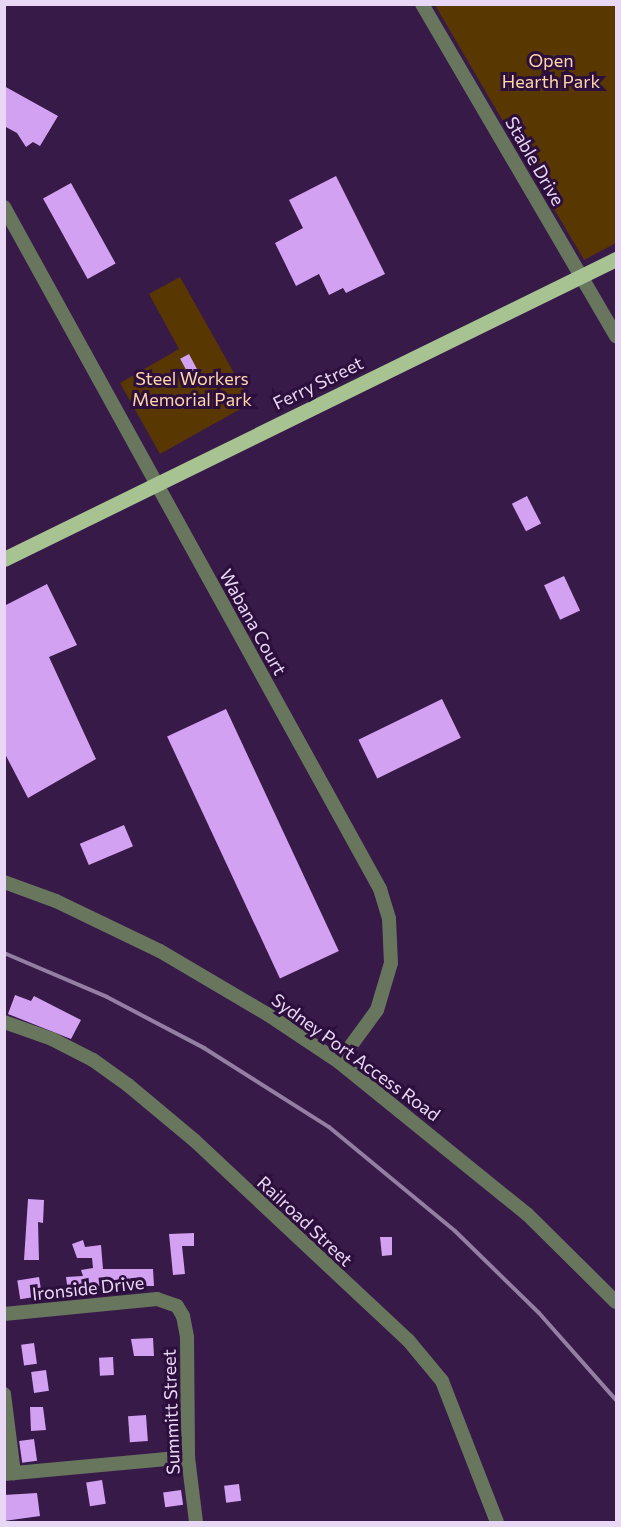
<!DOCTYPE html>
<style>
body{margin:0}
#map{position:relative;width:621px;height:1527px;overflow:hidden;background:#371a48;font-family:Commissioner,sans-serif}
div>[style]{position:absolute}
.green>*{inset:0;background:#583701}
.building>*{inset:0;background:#d3a1f2;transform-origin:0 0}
.minor>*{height:14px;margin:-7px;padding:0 7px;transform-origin:7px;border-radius:7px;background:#68765e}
.major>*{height:15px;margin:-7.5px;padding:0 7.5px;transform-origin:7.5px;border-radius:7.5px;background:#a7c392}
.rail>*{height:4px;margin:-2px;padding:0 2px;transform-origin:2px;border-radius:2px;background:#957ea3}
span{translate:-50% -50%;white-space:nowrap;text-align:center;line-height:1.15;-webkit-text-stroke:6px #2d0f3d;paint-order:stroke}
.park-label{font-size:18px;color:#fed7a9}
.street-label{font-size:18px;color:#e9d8f5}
.frame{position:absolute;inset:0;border:6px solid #e9d8f5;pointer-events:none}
</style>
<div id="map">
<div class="green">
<div style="clip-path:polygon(435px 5px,616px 5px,616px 243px,584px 260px)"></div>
<div style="clip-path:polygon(180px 277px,251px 403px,160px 454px,120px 383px,179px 349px,149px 294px)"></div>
</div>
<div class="building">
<div style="clip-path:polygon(4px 86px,58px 116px,40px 146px,33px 142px,26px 147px,17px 133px,4px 126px)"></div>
<div style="clip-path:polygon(336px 176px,385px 274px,346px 293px,343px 288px,329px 295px,319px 274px,296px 286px,275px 243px,303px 228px,289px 200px)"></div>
<div style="left:71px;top:183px;width:92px;height:32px;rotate:61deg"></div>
<div style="left:189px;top:354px;width:17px;height:10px;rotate:62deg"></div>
<div style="left:527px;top:496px;width:31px;height:17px;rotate:63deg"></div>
<div style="left:564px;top:576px;width:38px;height:22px;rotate:65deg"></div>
<div style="clip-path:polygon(47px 584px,77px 645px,49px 657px,96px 759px,28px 798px,4px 752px,4px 606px)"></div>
<div style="left:442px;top:699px;width:43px;height:93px;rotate:64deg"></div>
<div style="left:226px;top:709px;width:267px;height:65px;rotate:65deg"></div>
<div style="left:124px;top:825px;width:23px;height:48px;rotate:67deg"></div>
<div style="clip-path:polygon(15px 995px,31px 1001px,34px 996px,81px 1020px,71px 1039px,8px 1014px)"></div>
<div style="clip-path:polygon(28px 1199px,44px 1200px,43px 1223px,38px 1222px,39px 1260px,24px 1260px)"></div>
<div style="clip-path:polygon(194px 1233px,194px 1246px,182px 1246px,185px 1274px,173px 1275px,169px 1234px)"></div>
<div style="clip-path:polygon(380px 1237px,392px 1237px,392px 1255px,382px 1256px)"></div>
<div style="clip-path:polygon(83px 1240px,85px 1247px,101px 1245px,103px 1269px,153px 1269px,154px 1286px,134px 1286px,133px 1280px,68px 1292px,66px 1277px,83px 1276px,81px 1270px,93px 1268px,92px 1258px,77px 1258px,72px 1244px)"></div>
<div style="left:39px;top:1277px;width:19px;height:22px;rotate:81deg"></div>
<div style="clip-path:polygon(153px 1338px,154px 1356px,134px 1356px,131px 1339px)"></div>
<div style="left:34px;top:1343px;width:21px;height:13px;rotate:82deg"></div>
<div style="left:113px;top:1357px;width:18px;height:14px;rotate:87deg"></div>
<div style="left:46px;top:1370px;width:21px;height:15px;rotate:82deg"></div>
<div style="clip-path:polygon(30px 1407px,43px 1407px,46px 1430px,31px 1431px)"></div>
<div style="left:146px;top:1415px;width:26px;height:18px;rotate:86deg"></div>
<div style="left:34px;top:1439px;width:22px;height:15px;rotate:82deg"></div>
<div style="left:102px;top:1480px;width:24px;height:16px;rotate:81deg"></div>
<div style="left:239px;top:1484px;width:17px;height:15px;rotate:83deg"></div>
<div style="left:181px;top:1490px;width:15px;height:18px;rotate:82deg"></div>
<div style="clip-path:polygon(37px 1493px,40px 1516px,4px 1521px,4px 1495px)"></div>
</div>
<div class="minor">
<div style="left:422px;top:4px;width:385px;rotate:59.7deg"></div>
<div style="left:4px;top:207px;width:779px;rotate:61.13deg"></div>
<div style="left:380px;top:889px;width:31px;rotate:73deg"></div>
<div style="left:389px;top:919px;width:44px;rotate:87.4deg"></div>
<div style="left:391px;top:963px;width:49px;rotate:106.6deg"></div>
<div style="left:377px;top:1010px;width:64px;rotate:126.2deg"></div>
<div style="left:4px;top:882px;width:55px;rotate:20.1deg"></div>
<div style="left:56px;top:901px;width:115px;rotate:25.7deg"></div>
<div style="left:160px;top:951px;width:124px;rotate:30.5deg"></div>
<div style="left:267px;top:1014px;width:87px;rotate:33.7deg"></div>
<div style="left:339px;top:1062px;width:242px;rotate:39deg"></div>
<div style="left:527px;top:1214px;width:125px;rotate:44.7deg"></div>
<div style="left:4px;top:1022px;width:51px;rotate:19.5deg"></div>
<div style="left:52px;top:1039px;width:46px;rotate:27.1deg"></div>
<div style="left:93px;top:1060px;width:43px;rotate:35.5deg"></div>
<div style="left:128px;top:1085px;width:86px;rotate:39.8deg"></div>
<div style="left:194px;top:1140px;width:293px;rotate:43.1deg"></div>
<div style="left:408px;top:1340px;width:53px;rotate:50.3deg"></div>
<div style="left:442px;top:1381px;width:151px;rotate:68.7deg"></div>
<div style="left:4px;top:1314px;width:154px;rotate:-5.6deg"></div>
<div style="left:157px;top:1299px;width:21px;rotate:19deg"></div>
<div style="left:177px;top:1306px;width:12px;rotate:59deg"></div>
<div style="left:183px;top:1316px;width:21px;rotate:79deg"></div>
<div style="left:187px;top:1337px;width:120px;rotate:89.5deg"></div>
<div style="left:188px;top:1457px;width:65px;rotate:83deg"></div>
<div style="left:4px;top:1394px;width:80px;rotate:82.8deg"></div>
<div style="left:4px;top:1474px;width:185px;rotate:-5.3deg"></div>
</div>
<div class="major">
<div style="left:4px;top:559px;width:682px;rotate:-26.11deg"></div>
</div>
<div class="rail">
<div style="left:4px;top:953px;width:112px;rotate:23.1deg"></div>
<div style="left:107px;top:997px;width:110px;rotate:27.7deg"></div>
<div style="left:204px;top:1048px;width:148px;rotate:32.3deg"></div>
<div style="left:329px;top:1127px;width:163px;rotate:39.5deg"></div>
<div style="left:455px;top:1231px;width:117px;rotate:44.3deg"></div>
<div style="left:539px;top:1313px;width:116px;rotate:48.5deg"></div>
</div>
<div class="park-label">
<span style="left:551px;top:71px">Open<br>Hearth Park</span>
<span style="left:192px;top:389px">Steel Workers<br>Memorial Park</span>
</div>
<div class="street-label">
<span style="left:535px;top:161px;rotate:60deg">Stable Drive</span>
<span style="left:318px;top:383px;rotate:-26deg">Ferry Street</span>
<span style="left:253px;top:622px;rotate:61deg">Wabana Court</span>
<span style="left:356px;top:1057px;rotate:36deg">Sydney Port Access Road</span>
<span style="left:305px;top:1221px;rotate:43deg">Railroad Street</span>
<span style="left:88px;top:1288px;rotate:-6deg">Ironside Drive</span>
<span style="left:171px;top:1412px;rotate:-92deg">Summitt Street</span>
</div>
<div class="frame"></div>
</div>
